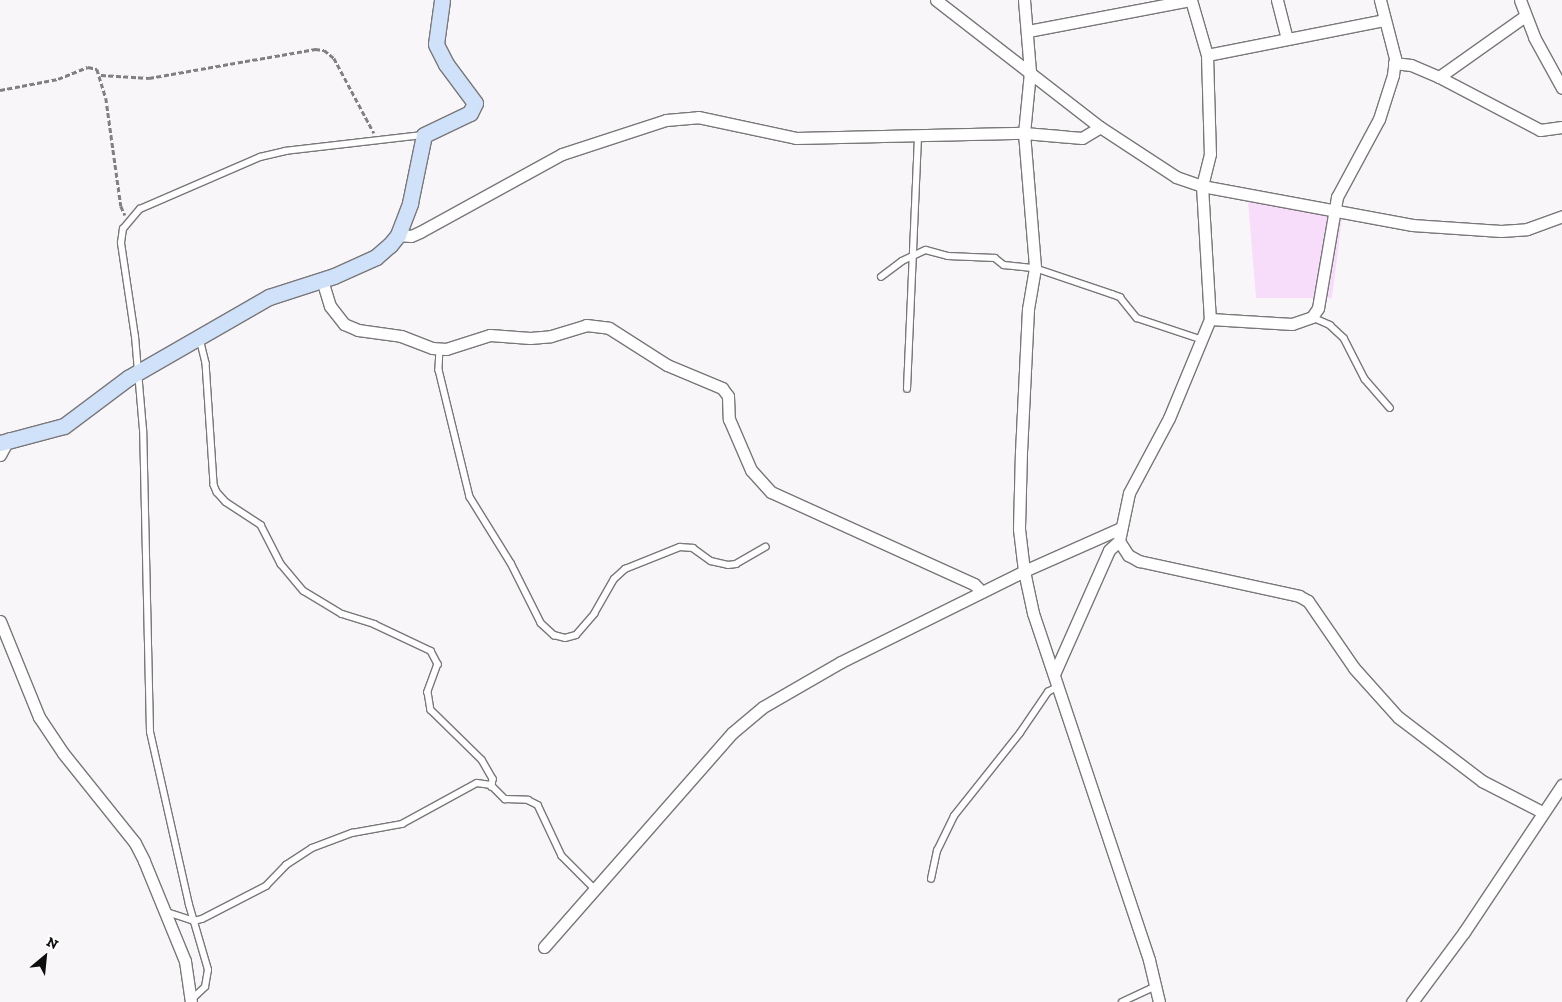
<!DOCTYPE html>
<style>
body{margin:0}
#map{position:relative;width:1562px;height:1002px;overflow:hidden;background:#f9f6f9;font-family:"Zilla Slab",serif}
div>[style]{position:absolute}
.green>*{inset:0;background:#f7ddf9}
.path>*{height:2.5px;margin-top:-1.25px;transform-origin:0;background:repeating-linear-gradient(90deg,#817f81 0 5px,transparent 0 7.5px)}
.roads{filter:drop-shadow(1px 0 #797779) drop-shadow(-1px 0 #797779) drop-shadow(0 1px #797779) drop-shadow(0 -1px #797779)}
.lane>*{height:5.5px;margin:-2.75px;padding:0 2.75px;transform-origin:2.75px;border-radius:2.75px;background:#fff}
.street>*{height:11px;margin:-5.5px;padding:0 5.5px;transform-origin:5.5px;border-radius:5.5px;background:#fff}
.secondary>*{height:15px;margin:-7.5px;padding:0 7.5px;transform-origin:7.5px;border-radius:7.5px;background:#d0e2f9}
span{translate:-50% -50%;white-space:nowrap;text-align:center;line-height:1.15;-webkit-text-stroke:4px #fff;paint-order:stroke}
.north{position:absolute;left:20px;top:932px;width:50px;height:50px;-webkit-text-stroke:4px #fff;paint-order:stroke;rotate:28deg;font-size:14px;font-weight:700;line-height:20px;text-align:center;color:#0e0d0e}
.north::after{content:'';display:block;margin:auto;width:18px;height:22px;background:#0e0d0e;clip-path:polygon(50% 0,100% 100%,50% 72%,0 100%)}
</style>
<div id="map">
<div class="green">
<div style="clip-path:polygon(1247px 189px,1343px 210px,1332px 298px,1256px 298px)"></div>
</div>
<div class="path">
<div style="left:101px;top:75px;width:48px;rotate:3.6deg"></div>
<div style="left:149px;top:78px;width:169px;rotate:-9.9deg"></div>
<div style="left:315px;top:49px;width:9px;rotate:6deg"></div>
<div style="left:324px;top:50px;width:13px;rotate:39deg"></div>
<div style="left:334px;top:58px;width:85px;rotate:61.9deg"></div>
<div style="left:0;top:90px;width:59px;rotate:-10.7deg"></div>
<div style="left:58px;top:79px;width:32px;rotate:-22deg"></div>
<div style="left:88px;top:67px;width:9px;rotate:13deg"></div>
<div style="left:97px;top:69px;width:30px;rotate:73deg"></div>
<div style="left:106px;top:98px;width:109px;rotate:82.1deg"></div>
<div style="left:121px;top:206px;width:10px;rotate:66deg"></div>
</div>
<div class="roads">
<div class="lane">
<div style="left:881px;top:277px;width:26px;rotate:-37deg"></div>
<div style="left:902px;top:261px;width:26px;rotate:-25deg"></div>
<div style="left:926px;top:250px;width:23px;rotate:15deg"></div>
<div style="left:948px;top:256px;width:47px;rotate:2.4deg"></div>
<div style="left:995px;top:258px;width:11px;rotate:38deg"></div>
<div style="left:1004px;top:265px;width:31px;rotate:6deg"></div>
<div style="left:1035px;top:268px;width:81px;rotate:18.7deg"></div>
<div style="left:1112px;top:294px;width:9px;rotate:21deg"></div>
<div style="left:1120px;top:297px;width:27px;rotate:51deg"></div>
<div style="left:1137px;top:318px;width:70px;rotate:18.4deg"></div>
<div style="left:1312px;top:317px;width:20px;rotate:24deg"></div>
<div style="left:1330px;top:325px;width:19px;rotate:43deg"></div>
<div style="left:1344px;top:338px;width:46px;rotate:62.9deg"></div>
<div style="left:1365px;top:379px;width:38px;rotate:49deg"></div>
<div style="left:200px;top:339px;width:25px;rotate:76deg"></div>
<div style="left:206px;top:363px;width:122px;rotate:86.2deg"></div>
<div style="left:214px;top:485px;width:8px;rotate:67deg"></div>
<div style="left:217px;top:492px;width:13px;rotate:48deg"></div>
<div style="left:226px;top:502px;width:42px;rotate:33.3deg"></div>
<div style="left:261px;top:525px;width:44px;rotate:62.9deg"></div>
<div style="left:281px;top:564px;width:35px;rotate:50deg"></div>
<div style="left:304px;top:591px;width:44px;rotate:31.2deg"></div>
<div style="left:342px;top:614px;width:34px;rotate:17deg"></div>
<div style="left:374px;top:624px;width:63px;rotate:25.3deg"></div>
<div style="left:431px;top:651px;width:15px;rotate:62deg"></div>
<div style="left:438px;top:664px;width:30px;rotate:110deg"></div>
<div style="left:428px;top:692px;width:18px;rotate:81deg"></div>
<div style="left:431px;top:710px;width:71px;rotate:44.4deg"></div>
<div style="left:482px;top:760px;width:22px;rotate:60deg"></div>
<div style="left:493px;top:779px;width:8px;rotate:97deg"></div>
<div style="left:440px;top:349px;width:21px;rotate:93deg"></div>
<div style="left:439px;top:370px;width:131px;rotate:76.3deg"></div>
<div style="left:470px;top:497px;width:78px;rotate:58.2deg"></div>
<div style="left:511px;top:563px;width:67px;rotate:63.4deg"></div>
<div style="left:541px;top:623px;width:18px;rotate:43deg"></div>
<div style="left:554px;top:635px;width:11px;rotate:15deg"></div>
<div style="left:565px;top:638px;width:11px;rotate:-15deg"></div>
<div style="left:576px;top:635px;width:28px;rotate:-49deg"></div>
<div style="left:594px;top:614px;width:40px;rotate:-60.3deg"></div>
<div style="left:614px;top:579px;width:15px;rotate:-42deg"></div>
<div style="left:625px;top:569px;width:59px;rotate:-21.8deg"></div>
<div style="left:680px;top:547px;width:13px;rotate:4deg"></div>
<div style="left:693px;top:548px;width:22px;rotate:36deg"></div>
<div style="left:711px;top:561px;width:17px;rotate:13deg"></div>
<div style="left:728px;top:565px;width:8px;rotate:-7deg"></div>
<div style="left:736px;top:564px;width:34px;rotate:-30deg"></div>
<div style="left:907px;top:389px;width:253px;rotate:-87.5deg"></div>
<div style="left:931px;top:879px;width:29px;rotate:-78deg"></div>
<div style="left:937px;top:851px;width:39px;rotate:-64deg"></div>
<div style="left:954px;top:816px;width:106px;rotate:-51.5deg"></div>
<div style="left:1020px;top:733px;width:50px;rotate:-55.7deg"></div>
<div style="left:1048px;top:692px;width:13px;rotate:-29deg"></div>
<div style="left:167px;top:912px;width:28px;rotate:18deg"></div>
<div style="left:194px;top:921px;width:8px;rotate:-14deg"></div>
<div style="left:202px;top:919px;width:72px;rotate:-27.3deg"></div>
<div style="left:266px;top:886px;width:29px;rotate:-46deg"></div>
<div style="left:286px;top:865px;width:31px;rotate:-33deg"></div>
<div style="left:312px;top:848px;width:43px;rotate:-20.6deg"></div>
<div style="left:352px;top:833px;width:51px;rotate:-10.2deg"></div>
<div style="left:402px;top:824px;width:85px;rotate:-28.7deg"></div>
<div style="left:477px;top:783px;width:14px;rotate:8deg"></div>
<div style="left:491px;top:785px;width:20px;rotate:45deg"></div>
<div style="left:505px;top:799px;width:23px;rotate:2deg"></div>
<div style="left:528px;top:800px;width:11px;rotate:27deg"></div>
<div style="left:538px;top:805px;width:56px;rotate:64.8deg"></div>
<div style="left:562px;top:856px;width:45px;rotate:45deg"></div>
<div style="left:191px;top:1000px;width:19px;rotate:-43deg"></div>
<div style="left:205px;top:987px;width:17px;rotate:-80deg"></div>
<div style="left:208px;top:970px;width:68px;rotate:-106.3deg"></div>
<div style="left:189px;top:905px;width:177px;rotate:-102.7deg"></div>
<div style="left:150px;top:732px;width:302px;rotate:-91.3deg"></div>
<div style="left:143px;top:430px;width:93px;rotate:-94.9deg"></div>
<div style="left:135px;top:337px;width:95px;rotate:-98.5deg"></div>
<div style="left:121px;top:243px;width:14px;rotate:-82deg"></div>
<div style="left:123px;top:229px;width:26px;rotate:-50deg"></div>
<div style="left:140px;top:209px;width:131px;rotate:-23.4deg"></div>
<div style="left:260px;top:157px;width:26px;rotate:-13deg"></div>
<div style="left:285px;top:151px;width:140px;rotate:-6.6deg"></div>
<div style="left:1122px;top:1002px;width:38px;rotate:-25deg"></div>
</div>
<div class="street">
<div style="left:936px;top:0;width:207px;rotate:37.8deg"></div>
<div style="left:1100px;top:127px;width:91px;rotate:33.3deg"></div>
<div style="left:1176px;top:177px;width:28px;rotate:19deg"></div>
<div style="left:1202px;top:186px;width:214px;rotate:10.5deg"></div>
<div style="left:1412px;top:225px;width:89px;rotate:3.9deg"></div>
<div style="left:1501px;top:231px;width:26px;rotate:-4deg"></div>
<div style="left:1527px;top:229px;width:37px;rotate:-20deg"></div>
<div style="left:1024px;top:0;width:72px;rotate:85.2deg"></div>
<div style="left:1030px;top:72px;width:61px;rotate:95.6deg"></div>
<div style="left:1024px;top:133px;width:135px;rotate:85.3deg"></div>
<div style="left:1035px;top:268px;width:42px;rotate:99.7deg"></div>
<div style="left:1028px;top:309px;width:142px;rotate:92.8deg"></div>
<div style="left:1021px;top:451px;width:78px;rotate:91.5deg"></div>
<div style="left:1019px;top:529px;width:42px;rotate:83.2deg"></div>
<div style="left:1024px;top:571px;width:43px;rotate:77.9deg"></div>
<div style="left:1033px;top:613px;width:366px;rotate:71.5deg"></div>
<div style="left:1149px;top:960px;width:43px;rotate:76.6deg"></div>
<div style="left:1191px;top:0;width:57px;rotate:73.8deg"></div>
<div style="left:1207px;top:55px;width:99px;rotate:88.3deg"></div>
<div style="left:1210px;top:154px;width:33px;rotate:104deg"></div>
<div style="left:1202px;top:186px;width:133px;rotate:86.6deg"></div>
<div style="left:1210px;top:319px;width:107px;rotate:112.5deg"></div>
<div style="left:1169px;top:418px;width:85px;rotate:118.1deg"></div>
<div style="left:1129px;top:493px;width:49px;rotate:101.8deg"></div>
<div style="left:1119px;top:541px;width:17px;rotate:57deg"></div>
<div style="left:1128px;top:555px;width:13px;rotate:29deg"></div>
<div style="left:1139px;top:561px;width:164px;rotate:12.3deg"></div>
<div style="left:1299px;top:596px;width:10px;rotate:29deg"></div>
<div style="left:1308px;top:601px;width:81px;rotate:55.5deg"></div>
<div style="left:1354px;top:668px;width:66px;rotate:48.1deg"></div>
<div style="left:1398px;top:717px;width:106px;rotate:37.3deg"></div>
<div style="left:1482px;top:781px;width:68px;rotate:27.3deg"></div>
<div style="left:1277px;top:0;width:40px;rotate:75.6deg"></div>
<div style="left:1520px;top:0;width:40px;rotate:69deg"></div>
<div style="left:1534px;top:37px;width:58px;rotate:61.2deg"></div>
<div style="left:1028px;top:31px;width:165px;rotate:-10.8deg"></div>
<div style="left:1207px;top:55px;width:180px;rotate:-11.2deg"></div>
<div style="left:1394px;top:63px;width:17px;rotate:7deg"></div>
<div style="left:1411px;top:65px;width:30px;rotate:23deg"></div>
<div style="left:1439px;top:77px;width:114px;rotate:27.7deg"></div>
<div style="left:1540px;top:130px;width:22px;rotate:-8deg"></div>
<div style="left:1439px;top:77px;width:105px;rotate:-35.3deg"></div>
<div style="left:398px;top:235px;width:13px;rotate:4deg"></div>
<div style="left:411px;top:236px;width:10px;rotate:-24deg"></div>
<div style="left:420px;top:232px;width:162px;rotate:-28.8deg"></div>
<div style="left:562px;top:154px;width:109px;rotate:-18.1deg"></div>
<div style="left:666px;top:120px;width:32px;rotate:-5deg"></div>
<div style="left:698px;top:117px;width:100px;rotate:12.1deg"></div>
<div style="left:796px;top:138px;width:228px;rotate:-1.3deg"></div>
<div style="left:1024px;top:133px;width:58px;rotate:4.9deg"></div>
<div style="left:1082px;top:138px;width:21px;rotate:-31deg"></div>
<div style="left:322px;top:280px;width:27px;rotate:73deg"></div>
<div style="left:330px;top:306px;width:23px;rotate:52deg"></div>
<div style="left:344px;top:324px;width:15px;rotate:23deg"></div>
<div style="left:358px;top:330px;width:43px;rotate:7.9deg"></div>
<div style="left:401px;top:336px;width:33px;rotate:21deg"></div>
<div style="left:432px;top:348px;width:14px;rotate:4deg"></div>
<div style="left:446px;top:349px;width:46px;rotate:-17.7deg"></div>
<div style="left:490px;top:335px;width:40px;rotate:4.3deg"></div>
<div style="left:530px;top:338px;width:21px;rotate:-5deg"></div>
<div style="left:551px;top:336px;width:37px;rotate:-17deg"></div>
<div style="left:586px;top:325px;width:23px;rotate:7deg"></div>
<div style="left:609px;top:328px;width:69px;rotate:32.5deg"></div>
<div style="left:667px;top:365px;width:60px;rotate:22.7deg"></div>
<div style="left:722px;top:388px;width:10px;rotate:53deg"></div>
<div style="left:728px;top:396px;width:23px;rotate:88deg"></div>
<div style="left:729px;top:419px;width:56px;rotate:66.7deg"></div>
<div style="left:751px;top:470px;width:30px;rotate:48deg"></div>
<div style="left:771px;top:492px;width:223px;rotate:24.4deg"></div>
<div style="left:974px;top:584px;width:11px;rotate:45deg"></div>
<div style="left:1210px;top:319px;width:82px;rotate:3.5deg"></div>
<div style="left:1292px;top:324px;width:21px;rotate:-19deg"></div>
<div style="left:1312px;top:317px;width:11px;rotate:-56deg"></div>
<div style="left:1318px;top:308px;width:113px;rotate:-80.3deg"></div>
<div style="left:1337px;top:197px;width:89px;rotate:-61.7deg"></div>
<div style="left:1379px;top:119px;width:46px;rotate:-72.3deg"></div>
<div style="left:1393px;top:75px;width:17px;rotate:-83deg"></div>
<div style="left:1395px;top:58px;width:60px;rotate:-104.5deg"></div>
<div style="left:0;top:455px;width:19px;rotate:-62deg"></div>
<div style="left:0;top:621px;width:104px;rotate:67.9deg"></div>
<div style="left:39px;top:717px;width:43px;rotate:56.3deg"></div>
<div style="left:63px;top:753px;width:115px;rotate:51.3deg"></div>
<div style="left:135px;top:843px;width:20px;rotate:63deg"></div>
<div style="left:144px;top:861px;width:108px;rotate:67.7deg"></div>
<div style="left:185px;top:961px;width:41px;rotate:81.7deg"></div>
<div style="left:1055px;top:672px;width:133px;rotate:-66.1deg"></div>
<div style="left:1109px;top:550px;width:13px;rotate:-42deg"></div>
<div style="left:544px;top:947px;width:285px;rotate:-48.7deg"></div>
<div style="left:732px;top:733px;width:40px;rotate:-40deg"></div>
<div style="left:763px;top:707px;width:90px;rotate:-30deg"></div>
<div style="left:841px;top:662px;width:204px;rotate:-26.4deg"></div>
<div style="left:1024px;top:571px;width:104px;rotate:-23.9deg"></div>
<div style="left:1412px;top:1002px;width:87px;rotate:-53.4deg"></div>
<div style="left:1464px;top:932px;width:177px;rotate:-56.3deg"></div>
</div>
<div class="secondary">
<div style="left:0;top:443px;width:66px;rotate:-14.9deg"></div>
<div style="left:64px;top:426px;width:80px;rotate:-36.9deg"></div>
<div style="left:128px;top:378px;width:163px;rotate:-29.9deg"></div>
<div style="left:269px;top:297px;width:68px;rotate:-17.9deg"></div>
<div style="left:334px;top:276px;width:46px;rotate:-24.3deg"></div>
<div style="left:376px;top:257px;width:18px;rotate:-41deg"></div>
<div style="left:390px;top:245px;width:13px;rotate:-51deg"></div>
<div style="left:398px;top:235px;width:34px;rotate:-69deg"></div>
<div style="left:410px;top:203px;width:69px;rotate:-78.4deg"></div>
<div style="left:424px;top:135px;width:51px;rotate:-25.6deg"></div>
<div style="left:470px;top:113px;width:11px;rotate:-63deg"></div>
<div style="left:475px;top:103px;width:49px;rotate:-126.6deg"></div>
<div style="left:446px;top:64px;width:22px;rotate:-117deg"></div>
<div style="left:436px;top:44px;width:44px;rotate:-82.2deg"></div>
</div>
</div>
<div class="north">N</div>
</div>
